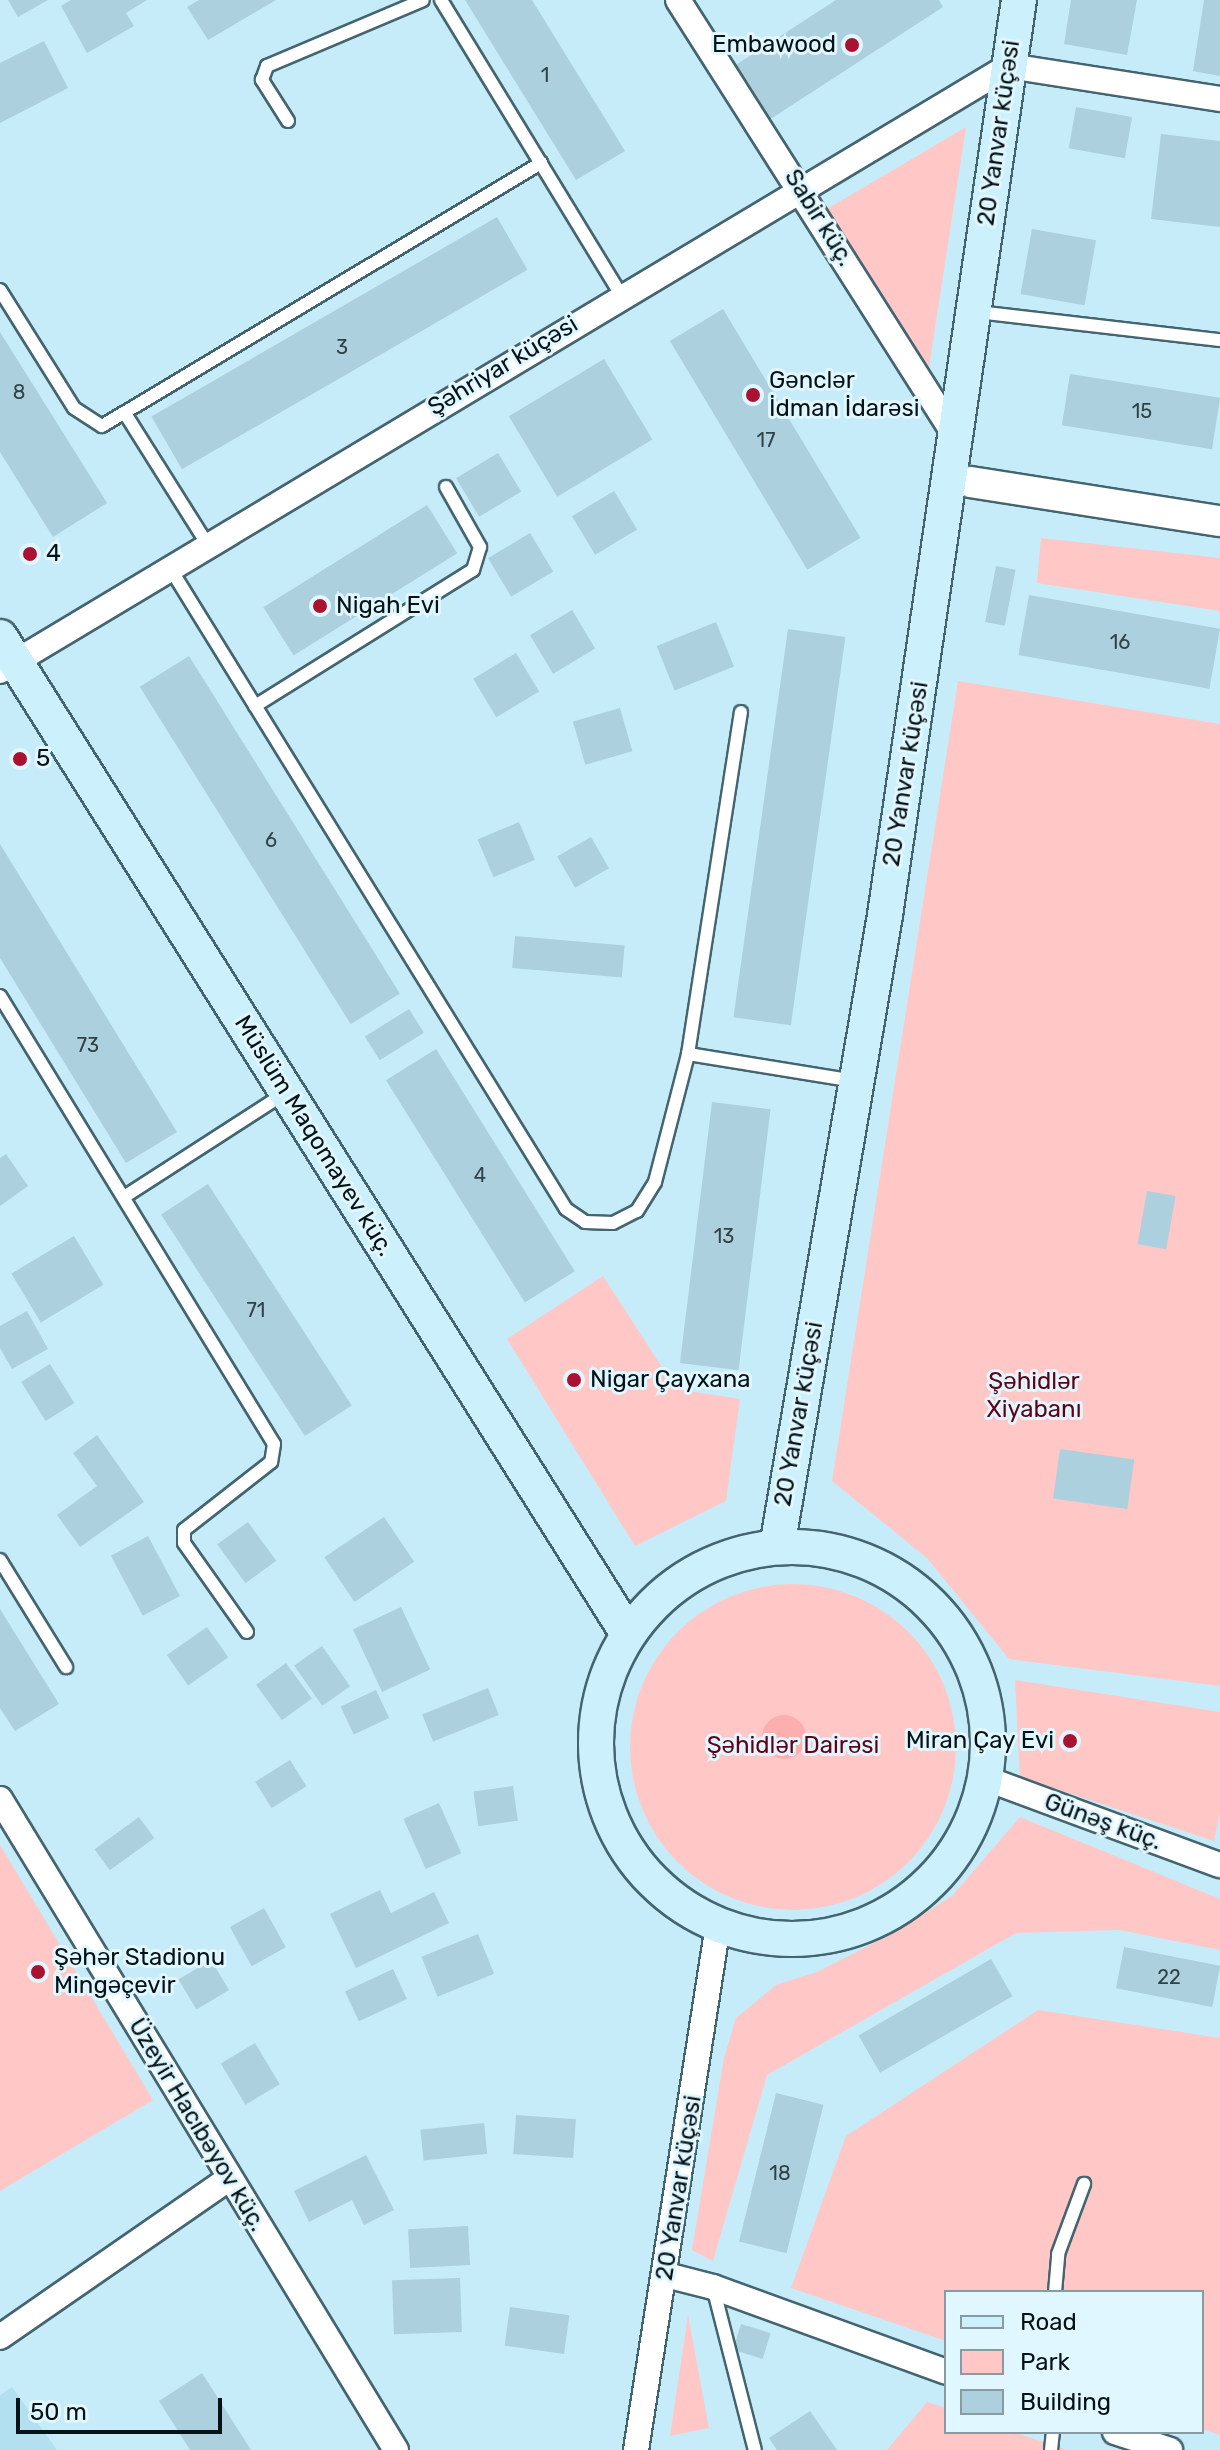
<!DOCTYPE html>
<meta charset="utf-8">
<style>
body{margin:0}
#map{position:relative;width:1220px;height:2450px;overflow:hidden;background:#c7ecf9;font-family:Rubik,sans-serif}
div>[style]{position:absolute}
.built>*{inset:0;background:#b2e0f0}
.green>*{inset:0;background:#ffc7c6}
.round{border-radius:50%}
.water>*{inset:0;background:#fdaeae}
.building>*{inset:0;background:#acd0dd;transform-origin:0 0}
.roads{filter:drop-shadow(2px 0 #446570) drop-shadow(-2px 0 #446570) drop-shadow(0 2px #446570) drop-shadow(0 -2px #446570)}
.service>*{height:12px;margin:-6px;padding:0 6px;transform-origin:6px;border-radius:6px;background:#fff}
.minor>*{height:24px;margin:-12px;padding:0 12px;transform-origin:12px;border-radius:12px;background:#fff}
.tertiary>*{height:30px;margin:-15px;padding:0 15px;transform-origin:15px;border-radius:15px;background:#fff}
.secondary>*{height:34px;margin:-17px;padding:0 17px;transform-origin:17px;border-radius:17px;background:#cdf1fc}
.secondary>.ring{margin:-17px;padding:0;box-sizing:content-box;background:none;border:34px solid #cdf1fc;border-radius:50%}
.dots>*{width:22px;height:22px;translate:-50% -50%;box-sizing:border-box;border:4px solid #e1f7ff;border-radius:50%}
span{translate:-50% -50%;white-space:nowrap;text-align:center;line-height:1.15;-webkit-text-stroke:6px #e1f7ff;paint-order:stroke}
.number-label{font-size:20px;color:#2f4248}
.number-label span{-webkit-text-stroke-width:0}
.poi-label{font-size:24px;color:#051216}
.right{translate:-100% -50%;text-align:right}
.left{translate:0 -50%;text-align:left}
.street-label{font-size:24px;color:#051216}
.park-label{font-size:24px;color:#600115}
.legend{position:absolute;left:944px;top:2290px;width:260px;height:144px;box-sizing:border-box;background:#e1f7ff;border:2px solid #899ba2;margin:0;padding:10px 14px;list-style:none;font-size:24px;color:#051216}
.legend li{display:flex;align-items:center;gap:16px;height:40px}
.legend b{width:40px;border:2px solid #899ba2}
.scale{position:absolute;left:16px;top:2398px;width:206px;height:36px;box-sizing:border-box;border:4px solid #051216;border-top:0;padding-left:10px;font-size:24px;line-height:28px;white-space:nowrap;color:#051216;-webkit-text-stroke:6px #e1f7ff;paint-order:stroke}
</style>
<div id="map">
<div class="built">
<div style="clip-path:polygon(12px 2387px,57px 2450px,0 2450px,0 2395px)"></div>
</div>
<div class="green">
<div style="clip-path:polygon(966px 127px,923px 406px,805px 222px)"></div>
<div style="clip-path:polygon(1041px 538px,1220px 558px,1220px 611px,1037px 583px)"></div>
<div style="clip-path:polygon(958px 681px,1220px 724px,1220px 1686px,1009px 1659px,927px 1558px,832px 1481px)"></div>
<div style="clip-path:polygon(603px 1276px,676px 1389px,740px 1399px,726px 1501px,635px 1546px,507px 1339px)"></div>
<div class="round" style="left:630px;top:1584px;width:326px;height:326px"></div>
<div style="clip-path:polygon(1015px 1680px,1220px 1712px,1220px 1812px,1214px 1841px,1020px 1777px)"></div>
<div style="clip-path:polygon(1020px 1817px,1220px 1899px,1220px 1950px,1119px 1930px,1016px 1933px,767px 2075px,713px 2261px,692px 2250px,724px 2058px,736px 2018px,776px 1985px,817px 1972px,886px 1937px,952px 1896px)"></div>
<div style="clip-path:polygon(0 1845px,153px 2100px,0 2191px)"></div>
<div style="clip-path:polygon(1038px 2010px,1220px 2038px,1220px 2435px,1202px 2429px,1202px 2292px,946px 2292px,946px 2341px,791px 2288px,846px 2136px)"></div>
<div style="clip-path:polygon(688px 2315px,709px 2428px,670px 2436px)"></div>
<div style="clip-path:polygon(927px 2402px,946px 2408px,946px 2432px,1014px 2432px,1067px 2450px,887px 2450px)"></div>
</div>
<div class="water">
<div class="round" style="left:762px;top:1715px;width:44px;height:44px"></div>
</div>
<div class="building">
<div style="clip-path:polygon(8px 0,48px 0,18px 17px)"></div>
<div style="clip-path:polygon(71px 0,147px 0,126px 13px,134px 26px,87px 53px,61px 6px)"></div>
<div style="clip-path:polygon(199px 0,276px 0,208px 40px,187px 7px)"></div>
<div style="clip-path:polygon(465px 0,532px 0,625px 151px,576px 180px)"></div>
<div style="clip-path:polygon(836px 0,939px 0,943px 7px,766px 122px,731px 68px)"></div>
<div style="clip-path:polygon(1071px 0,1137px 0,1127px 55px,1064px 44px)"></div>
<div style="clip-path:polygon(1204px 0,1220px 0,1220px 76px,1193px 71px)"></div>
<div style="clip-path:polygon(44px 41px,68px 88px,0 123px,0 63px)"></div>
<div style="left:1076px;top:107px;width:57px;height:42px;rotate:10deg"></div>
<div style="clip-path:polygon(1161px 134px,1220px 141px,1220px 227px,1151px 219px)"></div>
<div style="left:497px;top:217px;width:61px;height:399px;rotate:60deg"></div>
<div style="left:1032px;top:229px;width:65px;height:66px;rotate:10deg"></div>
<div style="left:723px;top:309px;width:267px;height:62px;rotate:59deg"></div>
<div style="clip-path:polygon(0 332px,107px 503px,53px 537px,0 452px)"></div>
<div style="left:604px;top:359px;width:94px;height:111px;rotate:59deg"></div>
<div style="left:1070px;top:374px;width:152px;height:52px;rotate:9deg"></div>
<div style="left:498px;top:453px;width:45px;height:49px;rotate:59deg"></div>
<div style="left:614px;top:491px;width:45px;height:49px;rotate:59deg"></div>
<div style="left:427px;top:505px;width:57px;height:193px;rotate:58deg"></div>
<div style="left:530px;top:533px;width:45px;height:49px;rotate:59deg"></div>
<div style="left:996px;top:566px;width:20px;height:57px;rotate:11deg"></div>
<div style="left:1029px;top:595px;width:194px;height:61px;rotate:10deg"></div>
<div style="left:572px;top:610px;width:45px;height:49px;rotate:59deg"></div>
<div style="left:716px;top:622px;width:48px;height:64px;rotate:68deg"></div>
<div style="left:788px;top:629px;width:58px;height:392px;rotate:8deg"></div>
<div style="left:516px;top:653px;width:45px;height:50px;rotate:59deg"></div>
<div style="left:189px;top:656px;width:398px;height:58px;rotate:58deg"></div>
<div style="left:620px;top:708px;width:45px;height:49px;rotate:74deg"></div>
<div style="left:519px;top:822px;width:41px;height:45px;rotate:67deg"></div>
<div style="left:591px;top:837px;width:36px;height:39px;rotate:60deg"></div>
<div style="clip-path:polygon(0 844px,177px 1132px,126px 1163px,0 958px)"></div>
<div style="left:515px;top:936px;width:110px;height:32px;rotate:5deg"></div>
<div style="left:409px;top:1009px;width:28px;height:52px;rotate:58deg"></div>
<div style="left:436px;top:1049px;width:262px;height:59px;rotate:58deg"></div>
<div style="left:712px;top:1102px;width:59px;height:263px;rotate:7deg"></div>
<div style="clip-path:polygon(6px 1154px,28px 1186px,0 1206px,0 1158px)"></div>
<div style="left:208px;top:1184px;width:264px;height:56px;rotate:57deg"></div>
<div style="left:1147px;top:1191px;width:29px;height:54px;rotate:10deg"></div>
<div style="left:74px;top:1236px;width:57px;height:73px;rotate:59deg"></div>
<div style="clip-path:polygon(27px 1311px,48px 1349px,12px 1369px,0 1348px,0 1326px)"></div>
<div style="left:50px;top:1364px;width:46px;height:34px;rotate:58deg"></div>
<div style="clip-path:polygon(97px 1435px,144px 1502px,80px 1547px,57px 1515px,97px 1486px,73px 1453px)"></div>
<div style="left:1060px;top:1449px;width:75px;height:50px;rotate:8deg"></div>
<div style="left:384px;top:1517px;width:54px;height:72px;rotate:56deg"></div>
<div style="left:248px;top:1522px;width:48px;height:38px;rotate:54deg"></div>
<div style="left:148px;top:1536px;width:68px;height:42px;rotate:62deg"></div>
<div style="left:401px;top:1607px;width:69px;height:53px;rotate:65deg"></div>
<div style="clip-path:polygon(0 1609px,59px 1704px,15px 1731px,0 1708px)"></div>
<div style="left:207px;top:1627px;width:37px;height:49px;rotate:55deg"></div>
<div style="left:322px;top:1646px;width:49px;height:34px;rotate:55deg"></div>
<div style="left:286px;top:1663px;width:44px;height:37px;rotate:54deg"></div>
<div style="left:488px;top:1688px;width:29px;height:71px;rotate:68deg"></div>
<div style="left:376px;top:1690px;width:31px;height:39px;rotate:65deg"></div>
<div style="left:290px;top:1760px;width:31px;height:41px;rotate:58deg"></div>
<div style="left:513px;top:1786px;width:35px;height:40px;rotate:82deg"></div>
<div style="left:439px;top:1803px;width:55px;height:39px;rotate:66deg"></div>
<div style="left:139px;top:1817px;width:26px;height:55px;rotate:54deg"></div>
<div style="clip-path:polygon(380px 1890px,391px 1913px,434px 1892px,449px 1923px,356px 1968px,330px 1914px)"></div>
<div style="left:264px;top:1908px;width:45px;height:39px;rotate:61deg"></div>
<div style="left:478px;top:1934px;width:43px;height:61px;rotate:68deg"></div>
<div style="left:1124px;top:1947px;width:98px;height:42px;rotate:11deg"></div>
<div style="left:991px;top:1959px;width:43px;height:153px;rotate:60deg"></div>
<div style="left:211px;top:1960px;width:35px;height:38px;rotate:59deg"></div>
<div style="left:393px;top:1969px;width:33px;height:53px;rotate:65deg"></div>
<div style="left:255px;top:2043px;width:48px;height:40px;rotate:59deg"></div>
<div style="left:776px;top:2093px;width:49px;height:153px;rotate:14deg"></div>
<div style="left:516px;top:2115px;width:60px;height:39px;rotate:4deg"></div>
<div style="left:484px;top:2123px;width:31px;height:64px;rotate:84deg"></div>
<div style="clip-path:polygon(366px 2155px,394px 2210px,364px 2225px,352px 2200px,309px 2222px,294px 2191px)"></div>
<div style="left:468px;top:2226px;width:39px;height:60px;rotate:87deg"></div>
<div style="left:460px;top:2278px;width:54px;height:68px;rotate:88deg"></div>
<div style="left:510px;top:2307px;width:60px;height:39px;rotate:8deg"></div>
<div style="left:741px;top:2324px;width:31px;height:27px;rotate:17deg"></div>
<div style="clip-path:polygon(202px 2373px,251px 2450px,190px 2450px,159px 2401px)"></div>
<div style="clip-path:polygon(810px 2411px,837px 2450px,777px 2450px,769px 2438px)"></div>
</div>
<div class="roads">
<div class="service">
<div style="left:441px;top:0;width:346px;rotate:58.6deg"></div>
<div style="left:288px;top:121px;width:49px;rotate:-122.4deg"></div>
<div style="left:262px;top:80px;width:15px;rotate:-70deg"></div>
<div style="left:267px;top:66px;width:169px;rotate:-22.9deg"></div>
<div style="left:0;top:290px;width:139px;rotate:57.9deg"></div>
<div style="left:74px;top:408px;width:33px;rotate:33deg"></div>
<div style="left:102px;top:426px;width:512px;rotate:-30.93deg"></div>
<div style="left:977px;top:312px;width:245px;rotate:6.6deg"></div>
<div style="left:126px;top:415px;width:154px;rotate:57.8deg"></div>
<div style="left:170px;top:568px;width:753px;rotate:58.29deg"></div>
<div style="left:566px;top:1209px;width:23px;rotate:34deg"></div>
<div style="left:585px;top:1222px;width:28px;rotate:2deg"></div>
<div style="left:613px;top:1223px;width:27px;rotate:-27deg"></div>
<div style="left:637px;top:1211px;width:34px;rotate:-58deg"></div>
<div style="left:655px;top:1182px;width:132px;rotate:-75.5deg"></div>
<div style="left:688px;top:1054px;width:346px;rotate:-81.2deg"></div>
<div style="left:255px;top:706px;width:257px;rotate:-32deg"></div>
<div style="left:473px;top:570px;width:24px;rotate:-73deg"></div>
<div style="left:480px;top:547px;width:69px;rotate:-119.5deg"></div>
<div style="left:0;top:996px;width:525px;rotate:58.55deg"></div>
<div style="left:274px;top:1444px;width:18px;rotate:99deg"></div>
<div style="left:271px;top:1462px;width:110px;rotate:142deg"></div>
<div style="left:184px;top:1530px;width:13px;rotate:90deg"></div>
<div style="left:184px;top:1543px;width:109px;rotate:54.7deg"></div>
<div style="left:688px;top:1054px;width:169px;rotate:9.2deg"></div>
<div style="left:124px;top:1197px;width:190px;rotate:-32.8deg"></div>
<div style="left:0;top:1560px;width:126px;rotate:58.3deg"></div>
<div style="left:713px;top:2287px;width:168px;rotate:75.6deg"></div>
<div style="left:1055px;top:2292px;width:38px;rotate:-85deg"></div>
<div style="left:1058px;top:2254px;width:75px;rotate:-69.6deg"></div>
<div style="left:1051px;top:2450px;width:18px;rotate:-84deg"></div>
</div>
<div class="minor">
<div style="left:678px;top:0;width:518px;rotate:57.54deg"></div>
<div style="left:0;top:671px;width:1176px;rotate:-30.95deg"></div>
<div style="left:1009px;top:66px;width:214px;rotate:8.9deg"></div>
<div style="left:987px;top:1779px;width:248px;rotate:20.3deg"></div>
<div style="left:0;top:1799px;width:762px;rotate:58.69deg"></div>
<div style="left:666px;top:2275px;width:49px;rotate:14.3deg"></div>
<div style="left:713px;top:2287px;width:248px;rotate:20deg"></div>
<div style="left:0;top:2337px;width:277px;rotate:-34.7deg"></div>
<div style="left:1115px;top:2432px;width:58px;rotate:18.1deg"></div>
<div style="left:636px;top:2450px;width:531px;rotate:-81.12deg"></div>
</div>
<div class="tertiary">
<div style="left:970px;top:482px;width:253px;rotate:8.9deg"></div>
</div>
<div class="secondary">
<div style="left:0;top:637px;width:1178px;rotate:57.79deg"></div>
<div class="ring" style="left:596px;top:1547px;width:358px;height:358px"></div>
<div style="left:777px;top:1547px;width:641px;rotate:-80.3deg"></div>
<div style="left:885px;top:915px;width:925px;rotate:-81.67deg"></div>
</div>
</div>
<div class="dots">
<div style="left:852px;top:45px;background:#a91230"></div>
<div style="left:753px;top:395px;background:#a91230"></div>
<div style="left:30px;top:554px;background:#a91230"></div>
<div style="left:320px;top:606px;background:#a91230"></div>
<div style="left:20px;top:759px;background:#a91230"></div>
<div style="left:574px;top:1380px;background:#a91230"></div>
<div style="left:1070px;top:1741px;background:#a91230"></div>
<div style="left:38px;top:1972px;background:#a91230"></div>
</div>
<div class="number-label">
<span style="left:545px;top:75px">1</span>
<span style="left:342px;top:347px">3</span>
<span style="left:19px;top:392px">8</span>
<span style="left:1142px;top:411px">15</span>
<span style="left:766px;top:440px">17</span>
<span style="left:1120px;top:642px">16</span>
<span style="left:271px;top:840px">6</span>
<span style="left:88px;top:1045px">73</span>
<span style="left:480px;top:1175px">4</span>
<span style="left:724px;top:1236px">13</span>
<span style="left:256px;top:1310px">71</span>
<span style="left:1169px;top:1977px">22</span>
<span style="left:780px;top:2173px">18</span>
</div>
<div class="poi-label">
<span class="right" style="left:836px;top:45px">Embawood</span>
<span class="left" style="left:769px;top:395px">Gənclər<br>İdman İdarəsi</span>
<span class="left" style="left:46px;top:554px">4</span>
<span class="left" style="left:336px;top:606px">Nigah Evi</span>
<span class="left" style="left:36px;top:759px">5</span>
<span class="left" style="left:590px;top:1380px">Nigar Çayxana</span>
<span class="right" style="left:1054px;top:1741px">Miran Çay Evi</span>
<span class="left" style="left:54px;top:1972px">Şəhər Stadionu<br>Mingəçevir</span>
</div>
<div class="street-label">
<span style="left:999px;top:133px;rotate:-82deg">20 Yanvar küçəsi</span>
<span style="left:819px;top:218px;rotate:58deg">Sabir küç.</span>
<span style="left:503px;top:366px;rotate:-31deg">Şəhriyar küçəsi</span>
<span style="left:906px;top:774px;rotate:-81deg">20 Yanvar küçəsi</span>
<span style="left:314px;top:1136px;rotate:58deg">Müslüm Maqomayev küç.</span>
<span style="left:799px;top:1414px;rotate:-80deg">20 Yanvar küçəsi</span>
<span style="left:1103px;top:1822px;rotate:20deg">Günəş küç.</span>
<span style="left:197px;top:2125px;rotate:59deg">Üzeyir Hacıbəyov küç.</span>
<span style="left:679px;top:2188px;rotate:-81deg">20 Yanvar küçəsi</span>
</div>
<div class="park-label">
<span style="left:1034px;top:1396px">Şəhidlər<br>Xiyabanı</span>
<span style="left:793px;top:1746px">Şəhidlər Dairəsi</span>
</div>
<ul class="legend">
<li><b style="height:10px;background:#cdf1fc"></b>Road</li>
<li><b style="height:22px;background:#ffc7c6"></b>Park</li>
<li><b style="height:22px;background:#acd0dd"></b>Building</li>
</ul>
<div class="scale">50 m</div>
</div>
